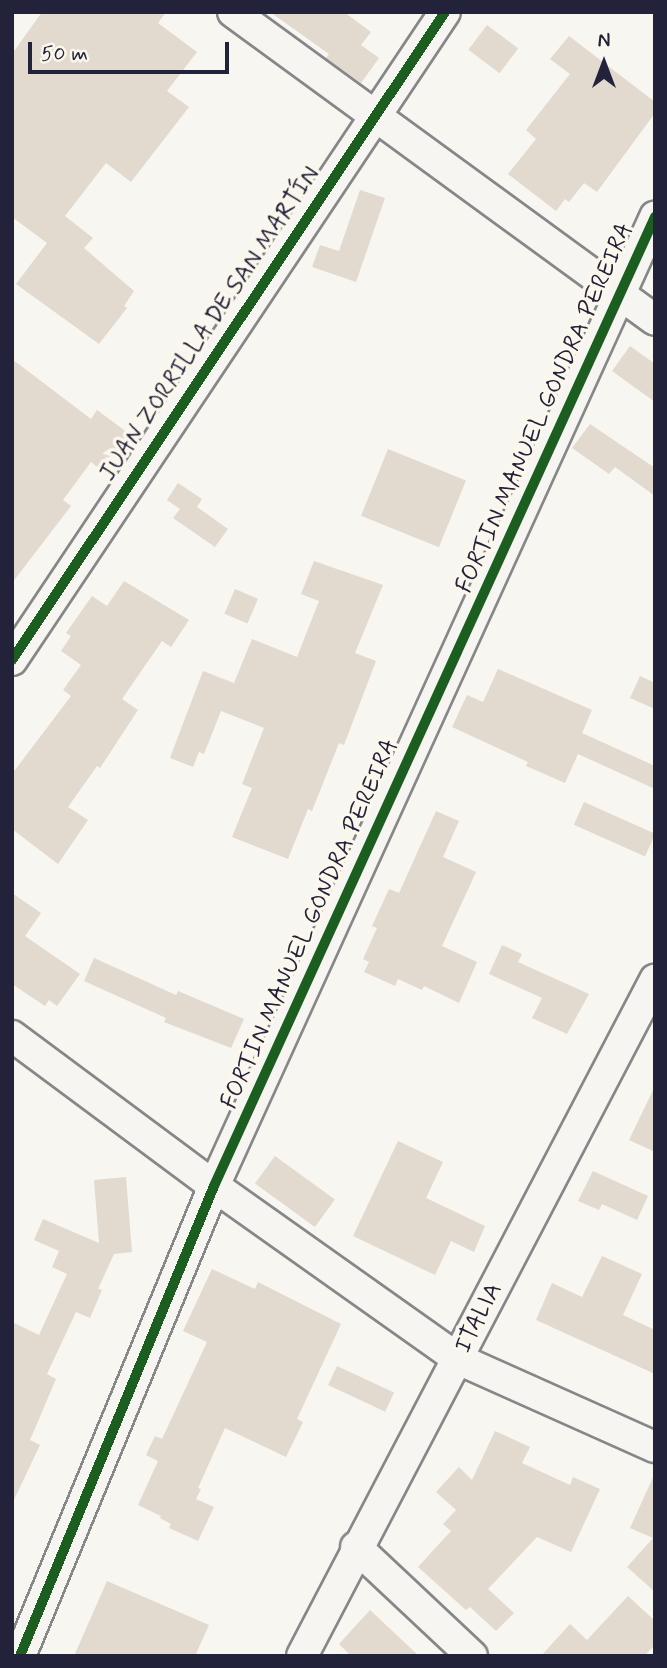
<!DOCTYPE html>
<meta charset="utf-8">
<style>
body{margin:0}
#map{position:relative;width:667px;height:1668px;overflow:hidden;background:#f8f6f0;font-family:Mynerve,sans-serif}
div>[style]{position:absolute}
.building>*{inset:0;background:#e2d9cf;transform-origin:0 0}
.roads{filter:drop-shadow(2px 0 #878688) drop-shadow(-2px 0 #878688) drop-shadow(0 2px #878688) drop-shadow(0 -2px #878688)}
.minor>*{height:30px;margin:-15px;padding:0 15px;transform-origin:15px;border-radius:15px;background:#f6f5f1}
.cycleway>*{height:10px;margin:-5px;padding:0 5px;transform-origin:5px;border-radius:5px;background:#1b5e20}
span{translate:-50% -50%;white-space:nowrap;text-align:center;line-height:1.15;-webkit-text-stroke:7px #fbf7ec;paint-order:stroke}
.street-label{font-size:24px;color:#22223b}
.frame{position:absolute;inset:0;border:14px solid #22223b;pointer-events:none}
.north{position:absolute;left:569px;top:28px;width:70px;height:70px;-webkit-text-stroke:5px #fbf7ec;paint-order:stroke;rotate:0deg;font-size:19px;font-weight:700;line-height:28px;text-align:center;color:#22223b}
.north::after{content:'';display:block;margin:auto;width:24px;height:32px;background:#22223b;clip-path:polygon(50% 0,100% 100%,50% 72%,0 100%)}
.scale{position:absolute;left:28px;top:42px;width:201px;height:32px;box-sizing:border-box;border:4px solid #22223b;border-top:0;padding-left:9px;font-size:21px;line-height:24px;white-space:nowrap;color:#22223b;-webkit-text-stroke:5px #fbf7ec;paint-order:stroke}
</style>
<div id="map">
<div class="building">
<div style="clip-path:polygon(42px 12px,166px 12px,158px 23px,197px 52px,167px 91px,189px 107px,131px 182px,106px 163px,65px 216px,93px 238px,84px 248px,134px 291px,124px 306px,127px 308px,99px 344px,16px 284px,47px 243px,12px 217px,12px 54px)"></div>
<div style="clip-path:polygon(270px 12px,344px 12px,371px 32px,361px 45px,379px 58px,361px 83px,326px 58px,329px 54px)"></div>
<div style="left:487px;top:25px;width:39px;height:31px;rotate:37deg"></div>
<div style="clip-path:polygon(569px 36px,655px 102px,655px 113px,597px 192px,584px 183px,569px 202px,565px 199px,556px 211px,508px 174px,536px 139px,526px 130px,570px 74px,550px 59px)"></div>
<div style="clip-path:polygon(360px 190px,385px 198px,356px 282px,312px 267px,320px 245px,339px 251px)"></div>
<div style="clip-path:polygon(630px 346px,655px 364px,655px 402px,612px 371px)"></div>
<div style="clip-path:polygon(12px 359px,91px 419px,97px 410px,128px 433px,100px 469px,91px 462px,63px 500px,71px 506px,12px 583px)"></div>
<div style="clip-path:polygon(590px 424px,655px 468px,655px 496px,615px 467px,609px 474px,572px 448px)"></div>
<div style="left:388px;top:449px;width:84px;height:72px;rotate:22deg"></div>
<div style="clip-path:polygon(178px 483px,202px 499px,197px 507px,228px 529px,215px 547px,173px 518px,180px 509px,167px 500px)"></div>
<div style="clip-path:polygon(314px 561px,383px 585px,355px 653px,376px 661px,344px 745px,339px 743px,312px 811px,308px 809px,288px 859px,232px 837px,252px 788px,242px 784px,264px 728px,221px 711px,204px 754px,199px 752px,193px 767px,170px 758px,203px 671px,234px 683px,252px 639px,297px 657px,319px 601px,301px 594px)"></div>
<div style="clip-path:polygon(124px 581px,189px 620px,171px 647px,162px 641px,122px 699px,138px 710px,100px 768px,97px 766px,68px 807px,88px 820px,58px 864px,12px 829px,12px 774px,71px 696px,63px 690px,81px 665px,61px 651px,71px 636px,66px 633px,92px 596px,107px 606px)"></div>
<div style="left:235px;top:589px;width:25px;height:27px;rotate:23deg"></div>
<div style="clip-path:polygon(498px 669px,592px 710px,582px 733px,655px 766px,655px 789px,578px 754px,565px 783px,526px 766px,528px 762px,452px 727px,467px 695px,483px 702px)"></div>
<div style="clip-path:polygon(640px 676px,655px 683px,655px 709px,630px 698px)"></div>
<div style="left:584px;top:802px;width:78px;height:25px;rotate:24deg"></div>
<div style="clip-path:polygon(436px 811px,459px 821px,443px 857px,476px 872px,442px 946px,477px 962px,459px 1003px,424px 986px,422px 990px,398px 979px,395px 986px,364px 972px,369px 962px,363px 959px,377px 928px,372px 926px,389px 889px,399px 893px)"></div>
<div style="clip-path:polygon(12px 893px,41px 913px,25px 936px,80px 974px,57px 1006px,49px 1000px,45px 1006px,12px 984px)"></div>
<div style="clip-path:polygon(502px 945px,522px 954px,518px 962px,589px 994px,567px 1034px,532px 1018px,542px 998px,489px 974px)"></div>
<div style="clip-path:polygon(94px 958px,176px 995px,178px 991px,244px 1019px,231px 1048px,164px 1022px,166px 1018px,84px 981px)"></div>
<div style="clip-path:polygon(655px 1086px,655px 1152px,629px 1140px)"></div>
<div style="clip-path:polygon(398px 1141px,443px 1162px,426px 1198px,485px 1226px,474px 1252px,451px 1241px,435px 1275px,353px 1236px)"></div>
<div style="left:275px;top:1156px;width:74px;height:34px;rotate:36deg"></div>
<div style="clip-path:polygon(593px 1171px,648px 1196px,637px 1220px,602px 1204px,599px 1210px,578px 1201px)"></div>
<div style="clip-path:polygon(126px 1177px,132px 1252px,114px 1254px,98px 1289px,102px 1290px,90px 1318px,76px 1312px,47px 1374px,56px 1379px,30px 1440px,40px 1445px,12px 1504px,12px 1322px,39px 1335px,67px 1274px,52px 1267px,59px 1251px,34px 1240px,43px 1219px,99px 1243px,94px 1180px)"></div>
<div style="clip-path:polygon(602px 1256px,642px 1274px,623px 1315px,655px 1330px,655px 1374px,536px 1320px,552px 1283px,582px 1297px)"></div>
<div style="clip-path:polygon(212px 1269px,255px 1289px,258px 1282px,341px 1324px,297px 1419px,303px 1422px,286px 1457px,225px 1428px,198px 1488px,201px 1489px,196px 1499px,214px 1507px,198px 1541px,169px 1528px,171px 1524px,160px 1518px,161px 1516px,138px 1505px,158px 1461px,146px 1455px,155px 1436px,162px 1439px,207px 1342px,183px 1331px)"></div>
<div style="left:337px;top:1366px;width:63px;height:21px;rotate:25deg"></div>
<div style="clip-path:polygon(495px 1431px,530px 1447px,522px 1463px,570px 1485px,573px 1477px,600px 1489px,571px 1552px,537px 1537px,488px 1589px,514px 1613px,496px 1631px,470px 1607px,466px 1610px,418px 1567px,451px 1531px,443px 1524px,456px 1510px,436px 1492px,459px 1467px,472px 1480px)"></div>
<div style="clip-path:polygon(655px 1473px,655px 1592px,627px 1567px,653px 1538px,630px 1528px)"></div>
<div style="clip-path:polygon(107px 1581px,209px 1625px,195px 1656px,74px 1656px)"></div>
<div style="clip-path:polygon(628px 1596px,655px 1621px,655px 1645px,644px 1656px,541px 1656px,570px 1624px,587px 1640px)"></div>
<div style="clip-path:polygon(370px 1610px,419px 1656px,351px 1656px,339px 1644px)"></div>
</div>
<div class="roads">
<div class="minor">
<div style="left:233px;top:12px;width:522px;rotate:36.12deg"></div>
<div style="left:12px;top:660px;width:779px;rotate:-56.25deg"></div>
<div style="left:12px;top:1036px;width:252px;rotate:36.6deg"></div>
<div style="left:214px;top:1186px;width:299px;rotate:35.3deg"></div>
<div style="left:458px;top:1359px;width:216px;rotate:24.1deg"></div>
<div style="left:356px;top:1547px;width:159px;rotate:43.2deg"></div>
<div style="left:20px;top:1656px;width:508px;rotate:-67.57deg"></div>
<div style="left:214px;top:1186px;width:1065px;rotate:-65.53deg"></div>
<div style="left:302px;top:1656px;width:763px;rotate:-62.43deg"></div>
</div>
</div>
<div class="cycleway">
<div style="left:12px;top:660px;width:779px;rotate:-56.25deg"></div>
<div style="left:20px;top:1656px;width:508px;rotate:-67.57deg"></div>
<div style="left:214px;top:1186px;width:1065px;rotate:-65.53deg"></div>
</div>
<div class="street-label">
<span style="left:210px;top:324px;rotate:-56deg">JUAN ZORRILLA DE SAN MARTÍN</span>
<span style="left:545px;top:408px;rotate:-66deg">FORTIN MANUEL GONDRA PEREIRA</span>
<span style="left:310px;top:924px;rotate:-66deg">FORTIN MANUEL GONDRA PEREIRA</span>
<span style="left:479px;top:1318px;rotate:-63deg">ITALIA</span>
</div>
<div class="frame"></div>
<div class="north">N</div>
<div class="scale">50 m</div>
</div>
